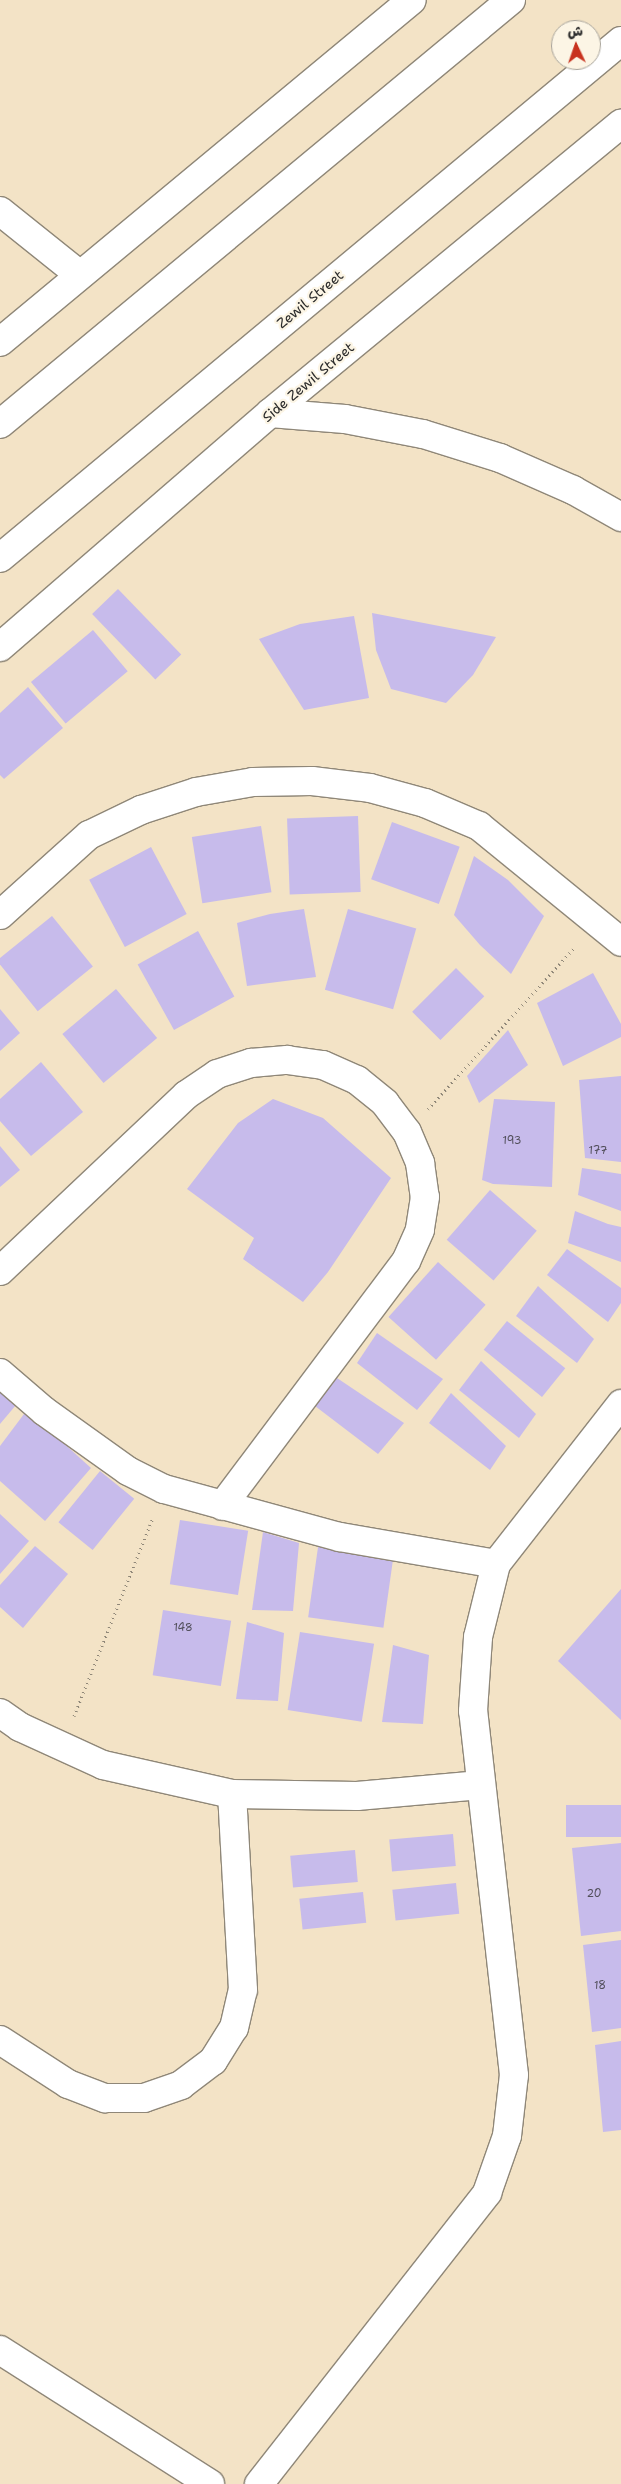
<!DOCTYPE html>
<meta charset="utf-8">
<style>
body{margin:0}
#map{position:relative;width:621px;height:2484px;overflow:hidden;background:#f3e3c6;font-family:"Shantell Sans","Playpen Sans Arabic",sans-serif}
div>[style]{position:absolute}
.building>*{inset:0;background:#c7bbeb;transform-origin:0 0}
.path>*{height:3px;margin-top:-1.5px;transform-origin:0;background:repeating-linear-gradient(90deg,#8f8778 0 1px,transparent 0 5px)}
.roads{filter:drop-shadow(1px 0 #8f8778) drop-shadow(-1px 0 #8f8778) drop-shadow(0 1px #8f8778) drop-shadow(0 -1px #8f8778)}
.street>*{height:28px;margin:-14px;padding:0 14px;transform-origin:14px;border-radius:14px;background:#fff}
.secondary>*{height:28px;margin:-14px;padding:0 14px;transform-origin:14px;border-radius:14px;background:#fff}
span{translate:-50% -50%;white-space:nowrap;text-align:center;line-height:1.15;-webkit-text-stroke:4.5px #fcf5e5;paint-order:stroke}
.number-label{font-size:11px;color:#524f5b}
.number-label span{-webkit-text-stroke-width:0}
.street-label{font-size:14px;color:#2b2b2b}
.north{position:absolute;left:551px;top:20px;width:50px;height:50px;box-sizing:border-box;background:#fcf5e5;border:1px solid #a8a49b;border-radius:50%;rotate:357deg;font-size:14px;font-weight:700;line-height:20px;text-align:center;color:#2b2b2b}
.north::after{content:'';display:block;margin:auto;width:18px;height:22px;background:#c8321e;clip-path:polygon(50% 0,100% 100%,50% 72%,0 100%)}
</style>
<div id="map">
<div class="building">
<div style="left:118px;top:589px;width:91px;height:36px;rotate:46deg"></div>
<div style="clip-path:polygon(372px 613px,496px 637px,473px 675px,446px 703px,391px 689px,376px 650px)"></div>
<div style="clip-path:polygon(354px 616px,369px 698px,304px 710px,259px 639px,300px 624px)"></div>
<div style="left:93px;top:630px;width:54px;height:81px;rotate:50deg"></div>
<div style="clip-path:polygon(28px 687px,63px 728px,4px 779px,0 775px,0 713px)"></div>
<div style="left:358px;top:816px;width:76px;height:71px;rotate:88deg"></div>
<div style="left:392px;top:822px;width:72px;height:61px;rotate:20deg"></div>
<div style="left:261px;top:826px;width:67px;height:70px;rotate:81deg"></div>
<div style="left:151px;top:847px;width:76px;height:70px;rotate:62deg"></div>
<div style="clip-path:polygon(474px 856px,508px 880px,544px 916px,511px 974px,480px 945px,454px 915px)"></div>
<div style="clip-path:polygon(304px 909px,316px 977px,247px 986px,237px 923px,270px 914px)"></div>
<div style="left:348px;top:909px;width:71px;height:84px;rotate:16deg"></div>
<div style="left:52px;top:916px;width:65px;height:71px;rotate:51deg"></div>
<div style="left:198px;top:931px;width:75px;height:69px;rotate:61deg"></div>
<div style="left:456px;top:968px;width:40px;height:62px;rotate:45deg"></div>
<div style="clip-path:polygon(593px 973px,621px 1024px,621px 1037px,563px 1066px,537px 1003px)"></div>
<div style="left:116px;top:989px;width:64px;height:70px;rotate:50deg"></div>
<div style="clip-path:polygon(0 1009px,20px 1033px,0 1051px)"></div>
<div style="clip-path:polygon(508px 1030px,528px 1065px,479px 1103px,467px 1076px)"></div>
<div style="clip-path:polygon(41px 1062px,83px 1112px,31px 1156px,0 1121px,0 1099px)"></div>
<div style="clip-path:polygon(621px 1076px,621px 1162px,585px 1158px,579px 1080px)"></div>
<div style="clip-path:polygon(273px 1099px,323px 1118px,391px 1178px,328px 1272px,303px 1302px,243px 1259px,254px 1238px,187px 1189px,238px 1123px)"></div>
<div style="clip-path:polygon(494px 1099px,555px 1102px,552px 1187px,493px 1184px,482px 1180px)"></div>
<div style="clip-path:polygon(0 1146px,20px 1170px,0 1187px)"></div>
<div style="clip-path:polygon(582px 1168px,621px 1174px,621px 1211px,578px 1195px)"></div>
<div style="left:490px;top:1190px;width:62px;height:66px;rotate:41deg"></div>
<div style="clip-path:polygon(575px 1211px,608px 1224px,621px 1227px,621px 1262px,568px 1243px)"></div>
<div style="clip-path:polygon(567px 1249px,621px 1288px,621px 1303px,608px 1322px,547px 1275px)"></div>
<div style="left:438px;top:1262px;width:64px;height:74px;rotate:42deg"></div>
<div style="clip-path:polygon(538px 1286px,594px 1339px,577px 1363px,516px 1316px)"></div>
<div style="left:507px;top:1321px;width:75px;height:37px;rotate:39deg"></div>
<div style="clip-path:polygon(377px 1333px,443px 1379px,417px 1410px,357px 1363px)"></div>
<div style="clip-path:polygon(481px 1361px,536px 1414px,519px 1438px,459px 1390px)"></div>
<div style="clip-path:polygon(337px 1378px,404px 1423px,378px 1454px,315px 1406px)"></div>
<div style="clip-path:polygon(0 1390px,16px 1405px,0 1424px)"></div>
<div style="clip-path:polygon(451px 1393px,506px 1446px,490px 1470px,429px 1423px)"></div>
<div style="clip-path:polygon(27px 1410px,91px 1468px,45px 1521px,0 1481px,0 1446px)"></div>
<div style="left:100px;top:1471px;width:44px;height:66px;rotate:39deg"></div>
<div style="clip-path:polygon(0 1514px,29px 1541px,0 1574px)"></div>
<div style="left:180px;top:1520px;width:69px;height:65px;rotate:9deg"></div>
<div style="clip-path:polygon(263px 1532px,299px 1543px,293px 1611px,252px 1610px)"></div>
<div style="left:319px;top:1540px;width:76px;height:78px;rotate:8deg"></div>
<div style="clip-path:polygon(35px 1546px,68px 1574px,23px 1628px,0 1607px,0 1585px)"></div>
<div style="clip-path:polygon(621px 1589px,621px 1720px,558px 1661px)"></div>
<div style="left:163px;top:1610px;width:69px;height:66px;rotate:9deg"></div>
<div style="clip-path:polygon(247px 1622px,284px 1633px,278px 1701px,236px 1699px)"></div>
<div style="left:300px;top:1632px;width:75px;height:79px;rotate:9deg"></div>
<div style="clip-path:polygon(393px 1645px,429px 1655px,423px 1724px,382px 1722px)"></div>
<div style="left:621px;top:1805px;width:32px;height:55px;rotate:90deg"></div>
<div style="left:453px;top:1834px;width:32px;height:64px;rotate:85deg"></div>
<div style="clip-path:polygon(621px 1843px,621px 1931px,581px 1936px,572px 1848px)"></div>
<div style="left:355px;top:1850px;width:32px;height:65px;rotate:85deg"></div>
<div style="left:456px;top:1883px;width:31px;height:64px;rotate:84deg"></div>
<div style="left:363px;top:1892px;width:31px;height:64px;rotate:84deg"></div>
<div style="clip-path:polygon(621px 1940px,621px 2028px,592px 2032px,583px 1945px)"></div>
<div style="clip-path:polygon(621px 2041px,621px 2130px,603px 2132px,595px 2045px)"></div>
</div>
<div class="path">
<div style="left:428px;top:1109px;width:219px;rotate:-47.8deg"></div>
<div style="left:74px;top:1716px;width:214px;rotate:-68.3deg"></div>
</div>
<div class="roads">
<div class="street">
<div style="left:0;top:211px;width:102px;rotate:38.7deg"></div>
<div style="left:0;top:342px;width:535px;rotate:-39.7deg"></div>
<div style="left:270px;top:413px;width:75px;rotate:4.6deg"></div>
<div style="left:345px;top:419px;width:79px;rotate:10.9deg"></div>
<div style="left:423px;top:434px;width:81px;rotate:17.3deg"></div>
<div style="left:500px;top:458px;width:80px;rotate:23.7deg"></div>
<div style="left:573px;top:490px;width:55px;rotate:29.4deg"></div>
<div style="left:0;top:647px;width:357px;rotate:-40.9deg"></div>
<div style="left:270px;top:413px;width:455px;rotate:-39.5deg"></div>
<div style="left:0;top:915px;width:120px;rotate:-42deg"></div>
<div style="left:89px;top:835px;width:58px;rotate:-25.7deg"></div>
<div style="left:141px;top:810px;width:58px;rotate:-18.1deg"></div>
<div style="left:196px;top:792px;width:58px;rotate:-10deg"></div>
<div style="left:253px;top:782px;width:59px;rotate:-1deg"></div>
<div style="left:312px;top:781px;width:58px;rotate:6.9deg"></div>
<div style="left:370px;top:788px;width:57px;rotate:15.3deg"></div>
<div style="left:425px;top:803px;width:59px;rotate:23.1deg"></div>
<div style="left:479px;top:826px;width:183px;rotate:39.2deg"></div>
<div style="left:0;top:1271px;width:256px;rotate:-43.4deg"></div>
<div style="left:186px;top:1095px;width:37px;rotate:-34deg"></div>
<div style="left:217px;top:1074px;width:36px;rotate:-18deg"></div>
<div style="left:251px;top:1063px;width:36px;rotate:-5deg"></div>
<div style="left:287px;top:1060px;width:36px;rotate:8deg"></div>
<div style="left:323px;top:1065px;width:37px;rotate:24deg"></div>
<div style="left:357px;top:1080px;width:36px;rotate:39deg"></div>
<div style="left:385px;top:1103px;width:36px;rotate:53deg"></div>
<div style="left:407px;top:1132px;width:34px;rotate:67deg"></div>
<div style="left:420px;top:1163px;width:34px;rotate:82deg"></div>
<div style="left:425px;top:1197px;width:33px;rotate:99deg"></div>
<div style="left:420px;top:1230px;width:34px;rotate:114deg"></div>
<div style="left:406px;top:1261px;width:306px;rotate:126.9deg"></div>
<div style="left:0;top:1373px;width:58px;rotate:40.8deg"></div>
<div style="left:44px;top:1411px;width:103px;rotate:35.5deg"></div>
<div style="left:128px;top:1471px;width:40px;rotate:26.6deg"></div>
<div style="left:164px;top:1489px;width:182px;rotate:15.3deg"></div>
<div style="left:340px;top:1537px;width:158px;rotate:9.8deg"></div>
<div style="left:0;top:1713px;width:24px;rotate:35deg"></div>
<div style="left:20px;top:1727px;width:91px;rotate:24.6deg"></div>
<div style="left:103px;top:1765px;width:132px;rotate:12.7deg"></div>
<div style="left:232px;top:1794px;width:125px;rotate:0.9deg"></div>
<div style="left:357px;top:1796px;width:124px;rotate:-5.1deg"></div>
<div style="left:0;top:2040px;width:81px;rotate:32.9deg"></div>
<div style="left:68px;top:2084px;width:40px;rotate:21deg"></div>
<div style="left:105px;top:2098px;width:39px"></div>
<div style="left:144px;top:2098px;width:39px;rotate:-19deg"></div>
<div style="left:181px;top:2085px;width:40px;rotate:-37deg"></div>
<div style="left:213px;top:2061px;width:39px;rotate:-58deg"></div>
<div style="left:234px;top:2028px;width:39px;rotate:-77deg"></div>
<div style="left:243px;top:1990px;width:196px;rotate:-93.2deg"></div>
<div style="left:0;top:2350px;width:249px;rotate:32.5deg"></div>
<div style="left:259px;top:2484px;width:370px;rotate:-51.9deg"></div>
<div style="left:487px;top:2193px;width:60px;rotate:-70.7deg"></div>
<div style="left:507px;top:2136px;width:61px;rotate:-83.5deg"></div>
<div style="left:514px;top:2075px;width:366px;rotate:-96.4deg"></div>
<div style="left:473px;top:1711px;width:74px;rotate:-86.1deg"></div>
<div style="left:478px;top:1637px;width:75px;rotate:-76.1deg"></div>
<div style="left:496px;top:1564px;width:203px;rotate:-52deg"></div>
</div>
<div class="secondary">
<div style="left:0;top:424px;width:664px;rotate:-39.68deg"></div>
<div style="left:0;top:558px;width:808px;rotate:-39.78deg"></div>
</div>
</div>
<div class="number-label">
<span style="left:512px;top:1141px">193</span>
<span style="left:598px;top:1151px">177</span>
<span style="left:183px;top:1628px">148</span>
<span style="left:594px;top:1894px">20</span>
<span style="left:600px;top:1986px">18</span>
</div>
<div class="street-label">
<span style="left:310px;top:299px;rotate:-40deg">Zewil Street</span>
<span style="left:308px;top:382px;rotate:-40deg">Side Zewil Street</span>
</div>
<div class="north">ش</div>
</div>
